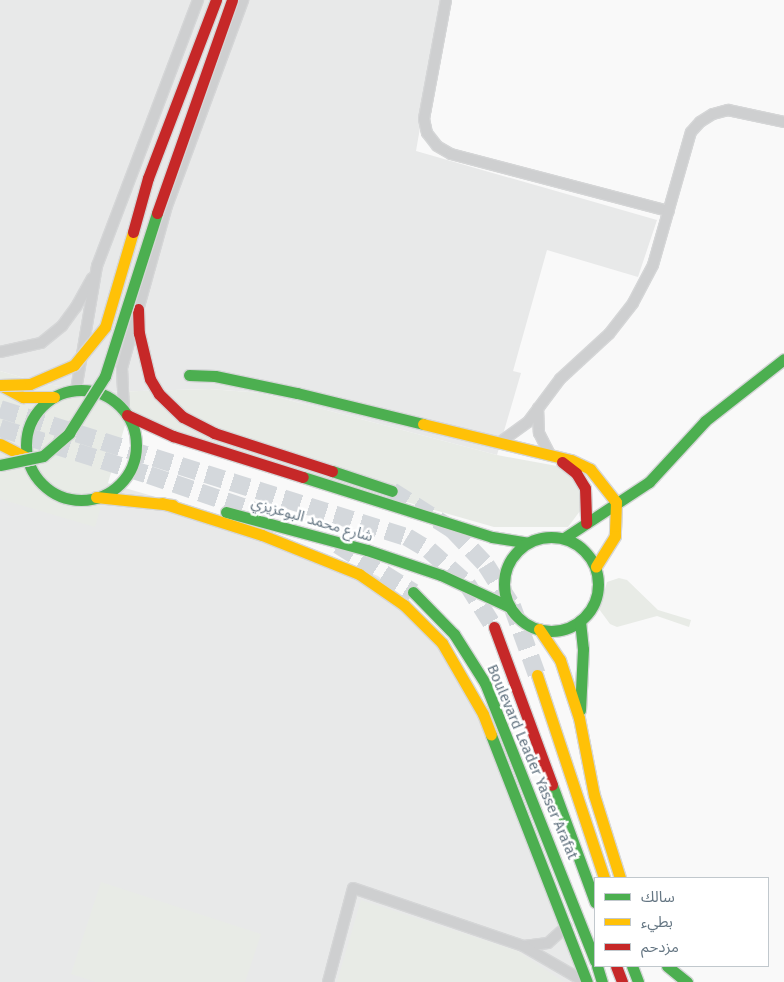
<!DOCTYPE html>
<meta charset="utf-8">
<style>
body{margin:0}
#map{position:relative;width:784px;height:982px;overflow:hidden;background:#f9f9f9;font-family:"Fira Sans","Noto Sans Arabic",sans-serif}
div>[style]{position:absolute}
.built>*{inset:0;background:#e8e9e9}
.green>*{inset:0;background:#e8ebe6}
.highway-tunnel>*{height:18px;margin-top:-9px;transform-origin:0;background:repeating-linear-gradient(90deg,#d4d8dc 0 18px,transparent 0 27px)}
.roads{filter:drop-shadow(1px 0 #d5d6d7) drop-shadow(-1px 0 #d5d6d7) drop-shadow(0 1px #d5d6d7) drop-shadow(0 -1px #d5d6d7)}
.street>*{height:10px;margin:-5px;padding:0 5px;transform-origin:5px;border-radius:5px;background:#cecfd0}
.fast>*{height:11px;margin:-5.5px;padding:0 5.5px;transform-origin:5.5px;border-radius:5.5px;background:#4caf50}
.fast>.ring{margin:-5.5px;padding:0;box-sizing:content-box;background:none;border:11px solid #4caf50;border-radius:50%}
.slow>*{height:11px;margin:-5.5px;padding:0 5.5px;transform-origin:5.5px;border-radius:5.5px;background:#ffc107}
.jam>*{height:11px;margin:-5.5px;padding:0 5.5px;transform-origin:5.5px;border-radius:5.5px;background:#c62828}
.bridges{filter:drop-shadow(1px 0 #d5d6d7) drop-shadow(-1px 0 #d5d6d7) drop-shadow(0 1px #d5d6d7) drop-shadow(0 -1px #d5d6d7)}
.fast-bridge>*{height:11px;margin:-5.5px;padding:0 5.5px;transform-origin:5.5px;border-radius:5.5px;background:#4caf50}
.slow-bridge>*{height:11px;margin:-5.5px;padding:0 5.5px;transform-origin:5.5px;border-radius:5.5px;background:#ffc107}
.jam-bridge>*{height:11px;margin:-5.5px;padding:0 5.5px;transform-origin:5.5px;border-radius:5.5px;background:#c62828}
span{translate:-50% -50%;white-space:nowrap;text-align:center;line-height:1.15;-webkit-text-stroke:5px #fff;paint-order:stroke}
.street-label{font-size:15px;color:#657683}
.legend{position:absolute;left:594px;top:877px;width:175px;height:90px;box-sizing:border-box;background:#fff;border:1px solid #c1c8cd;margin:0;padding:6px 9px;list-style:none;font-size:15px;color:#657683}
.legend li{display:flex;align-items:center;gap:10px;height:25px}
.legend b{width:25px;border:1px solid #c1c8cd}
</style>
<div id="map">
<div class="built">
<div style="clip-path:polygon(0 0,442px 0,416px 151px,657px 220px,638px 277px,547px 250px,513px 371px,521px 373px,497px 455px,262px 393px,209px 389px,105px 392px,45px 384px,0 371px)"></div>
<div style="clip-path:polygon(0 452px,260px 527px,378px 576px,410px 603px,444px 635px,593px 982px,0 982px)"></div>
</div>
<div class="green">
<div style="clip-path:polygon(0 371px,45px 384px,105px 392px,209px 389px,262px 393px,497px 455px,557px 466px,574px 477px,582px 487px,580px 511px,568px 527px,494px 527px,126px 422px,95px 527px,0 499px)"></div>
<div style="clip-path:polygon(619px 578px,627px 580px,658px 610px,691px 620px,689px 627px,657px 616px,617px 627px,610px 624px,599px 609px,607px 582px)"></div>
<div style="clip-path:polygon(101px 882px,261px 934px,245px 982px,96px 982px,71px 974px)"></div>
<div style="clip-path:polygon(361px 900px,518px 951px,564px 982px,337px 982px)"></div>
</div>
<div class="highway-tunnel">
<div style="left:0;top:409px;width:427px;rotate:17.5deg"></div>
<div style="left:407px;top:537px;width:26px;rotate:31deg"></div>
<div style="left:429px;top:550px;width:51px;rotate:41.8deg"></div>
<div style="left:467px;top:584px;width:51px;rotate:57.9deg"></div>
<div style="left:0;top:428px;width:156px;rotate:17.5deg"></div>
<div style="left:149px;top:475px;width:124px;rotate:18.9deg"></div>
<div style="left:392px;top:491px;width:72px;rotate:32.6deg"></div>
<div style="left:453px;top:530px;width:48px;rotate:46.7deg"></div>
<div style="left:486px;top:565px;width:49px;rotate:57.6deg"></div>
<div style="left:512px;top:606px;width:73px;rotate:70.1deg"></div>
<div style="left:338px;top:545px;width:89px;rotate:32.1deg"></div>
</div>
<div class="roads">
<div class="street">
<div style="left:446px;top:0;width:121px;rotate:100.5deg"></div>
<div style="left:424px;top:119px;width:14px;rotate:78deg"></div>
<div style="left:427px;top:133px;width:16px;rotate:52deg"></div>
<div style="left:437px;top:146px;width:16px;rotate:30deg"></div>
<div style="left:451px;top:154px;width:225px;rotate:14.7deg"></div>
<div style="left:0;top:352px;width:42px;rotate:-12.4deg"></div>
<div style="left:41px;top:343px;width:27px;rotate:-39deg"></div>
<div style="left:62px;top:326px;width:24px;rotate:-54deg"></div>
<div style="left:76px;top:307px;width:33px;rotate:-61deg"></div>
<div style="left:76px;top:390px;width:126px;rotate:-80.4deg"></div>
<div style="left:97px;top:266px;width:285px;rotate:-69.2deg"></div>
<div style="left:538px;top:408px;width:25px;rotate:88deg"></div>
<div style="left:539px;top:433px;width:25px;rotate:63deg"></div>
<div style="left:124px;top:411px;width:43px;rotate:-92.7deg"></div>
<div style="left:122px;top:368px;width:168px;rotate:-74.5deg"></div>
<div style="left:167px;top:206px;width:220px;rotate:-69.7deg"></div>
<div style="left:499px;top:443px;width:36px;rotate:-36deg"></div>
<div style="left:528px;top:422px;width:54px;rotate:-53.3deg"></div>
<div style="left:560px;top:379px;width:67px;rotate:-42.6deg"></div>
<div style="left:609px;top:334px;width:39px;rotate:-52deg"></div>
<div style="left:633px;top:303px;width:43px;rotate:-62.2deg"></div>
<div style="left:653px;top:265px;width:138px;rotate:-74.1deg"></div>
<div style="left:691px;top:132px;width:13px;rotate:-48deg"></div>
<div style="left:700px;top:122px;width:15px;rotate:-32deg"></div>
<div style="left:713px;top:114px;width:16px;rotate:-15deg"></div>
<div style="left:728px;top:110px;width:57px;rotate:12.1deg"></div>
<div style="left:524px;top:946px;width:24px;rotate:-7deg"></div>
<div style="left:548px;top:943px;width:25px;rotate:-42deg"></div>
<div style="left:328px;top:982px;width:97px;rotate:-75.1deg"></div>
<div style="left:353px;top:888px;width:180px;rotate:18.8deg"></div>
<div style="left:523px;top:946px;width:72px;rotate:30.1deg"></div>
</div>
<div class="fast">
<div style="left:189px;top:375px;width:26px;rotate:2deg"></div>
<div style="left:215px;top:376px;width:84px;rotate:11.7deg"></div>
<div style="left:297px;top:393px;width:130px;rotate:13.8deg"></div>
<div class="ring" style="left:26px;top:390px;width:99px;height:99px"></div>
<div style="left:332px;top:471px;width:63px;rotate:18.4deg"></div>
<div style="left:303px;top:477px;width:198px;rotate:17.6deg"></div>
<div style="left:492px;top:537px;width:36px;rotate:9deg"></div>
<div style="left:226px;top:512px;width:146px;rotate:15.1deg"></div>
<div style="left:367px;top:550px;width:78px;rotate:18.7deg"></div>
<div style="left:441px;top:575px;width:76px;rotate:24.9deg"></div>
<div class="ring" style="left:504px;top:537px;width:83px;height:83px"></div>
<div style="left:564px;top:538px;width:102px;rotate:-33.4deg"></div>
<div style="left:649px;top:482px;width:83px;rotate:-47.4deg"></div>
<div style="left:705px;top:421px;width:100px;rotate:-38.1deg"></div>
<div style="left:413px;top:592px;width:59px;rotate:45.7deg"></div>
<div style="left:454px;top:634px;width:58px;rotate:57.7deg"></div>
<div style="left:485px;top:683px;width:299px;rotate:68.4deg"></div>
<div style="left:580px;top:621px;width:28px;rotate:84deg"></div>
<div style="left:583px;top:649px;width:61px;rotate:92.8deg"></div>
<div style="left:491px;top:735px;width:265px;rotate:68.8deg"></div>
<div style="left:552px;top:785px;width:125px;rotate:69.8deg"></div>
<div style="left:597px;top:966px;width:17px;rotate:73deg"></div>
<div style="left:632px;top:966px;width:17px;rotate:69deg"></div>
<div style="left:667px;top:966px;width:26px;rotate:39deg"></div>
</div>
<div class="slow">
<div style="left:0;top:385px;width:26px;rotate:28deg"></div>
<div style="left:23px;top:397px;width:31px"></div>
<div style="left:423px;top:424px;width:152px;rotate:13.7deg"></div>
<div style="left:571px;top:460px;width:21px;rotate:25deg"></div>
<div style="left:590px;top:469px;width:42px;rotate:51.8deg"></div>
<div style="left:616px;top:502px;width:34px;rotate:92deg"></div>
<div style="left:615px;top:536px;width:36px;rotate:122deg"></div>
<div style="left:0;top:444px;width:30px;rotate:27deg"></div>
<div style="left:96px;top:497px;width:77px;rotate:5.9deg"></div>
<div style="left:162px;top:503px;width:105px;rotate:17.7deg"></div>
<div style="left:262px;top:535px;width:105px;rotate:21.9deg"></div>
<div style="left:359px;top:574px;width:55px;rotate:34.6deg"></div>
<div style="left:404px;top:605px;width:54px;rotate:45deg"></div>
<div style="left:442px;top:643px;width:82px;rotate:60deg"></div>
<div style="left:483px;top:714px;width:22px;rotate:69deg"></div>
<div style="left:539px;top:629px;width:37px;rotate:56deg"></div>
<div style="left:560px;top:660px;width:61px;rotate:71.9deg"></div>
<div style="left:579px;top:718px;width:78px;rotate:79deg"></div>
<div style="left:594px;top:795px;width:87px;rotate:72.6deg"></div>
<div style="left:537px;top:675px;width:214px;rotate:71.7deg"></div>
</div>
<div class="jam">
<div style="left:138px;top:309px;width:24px;rotate:88deg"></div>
<div style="left:139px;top:333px;width:47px;rotate:76.6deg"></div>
<div style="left:150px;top:379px;width:17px;rotate:59deg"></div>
<div style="left:159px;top:394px;width:33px;rotate:44deg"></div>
<div style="left:183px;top:417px;width:35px;rotate:27deg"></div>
<div style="left:214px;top:433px;width:124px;rotate:17.9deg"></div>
<div style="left:127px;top:415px;width:51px;rotate:24.5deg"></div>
<div style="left:173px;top:436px;width:136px;rotate:17.5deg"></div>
<div style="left:562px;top:462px;width:18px;rotate:38deg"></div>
<div style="left:576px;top:473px;width:17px;rotate:59deg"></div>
<div style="left:585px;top:488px;width:35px;rotate:88deg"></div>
<div style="left:494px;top:627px;width:168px;rotate:69.8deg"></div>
<div style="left:616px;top:966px;width:17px;rotate:69deg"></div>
</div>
</div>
<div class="bridges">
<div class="fast-bridge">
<div style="left:0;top:465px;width:44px;rotate:-11.8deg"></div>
<div style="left:43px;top:456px;width:35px;rotate:-41deg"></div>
<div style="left:69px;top:433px;width:67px;rotate:-57.7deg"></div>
<div style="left:105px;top:376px;width:171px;rotate:-72.3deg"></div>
</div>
<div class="slow-bridge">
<div style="left:0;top:385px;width:30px;rotate:-2deg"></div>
<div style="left:30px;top:384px;width:48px;rotate:-23.4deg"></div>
<div style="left:74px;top:365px;width:49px;rotate:-50.8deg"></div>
<div style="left:105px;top:327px;width:99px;rotate:-73.6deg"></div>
</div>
<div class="jam-bridge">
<div style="left:157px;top:213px;width:226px;rotate:-70.6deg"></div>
<div style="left:133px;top:232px;width:56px;rotate:-74.5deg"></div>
<div style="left:148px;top:178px;width:191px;rotate:-69.1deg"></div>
</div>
</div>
<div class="street-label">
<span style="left:312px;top:520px;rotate:16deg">شارع محمد البوعزيزي</span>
<span style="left:532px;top:762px;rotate:67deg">Boulevard Leader Yasser Arafat</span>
</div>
<ul class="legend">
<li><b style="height:6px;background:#4caf50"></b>سالك</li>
<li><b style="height:6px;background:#ffc107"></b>بطيء</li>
<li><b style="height:6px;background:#c62828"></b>مزدحم</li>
</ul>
</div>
